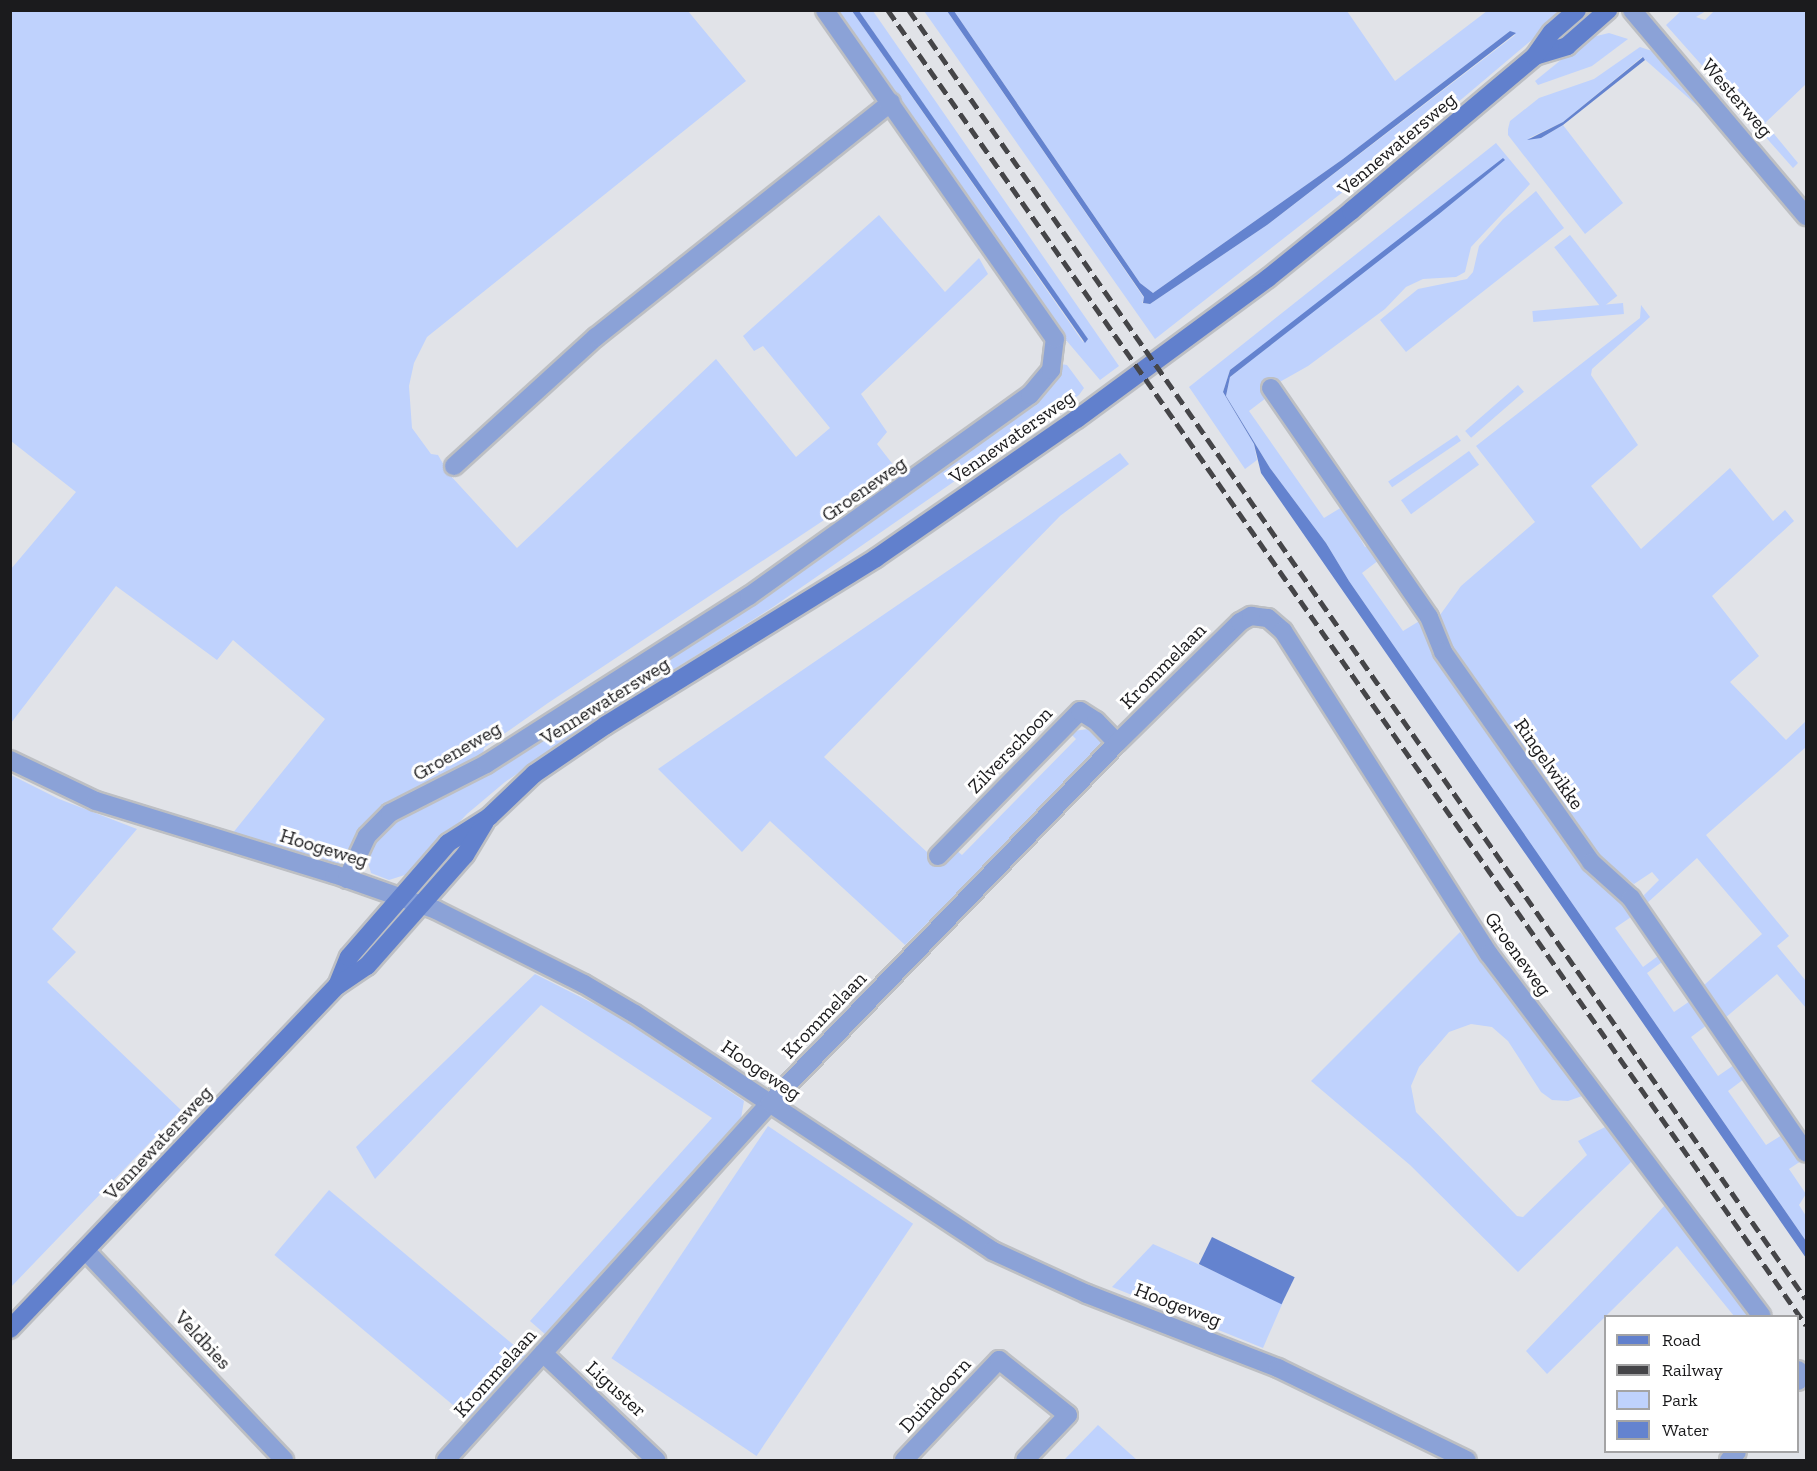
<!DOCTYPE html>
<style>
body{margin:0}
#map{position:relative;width:1817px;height:1471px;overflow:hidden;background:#e1e3e8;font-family:"Zilla Slab",serif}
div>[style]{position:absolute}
.green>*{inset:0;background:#bfd2fd;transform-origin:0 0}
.water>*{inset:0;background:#6483cf;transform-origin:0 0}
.roads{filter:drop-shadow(2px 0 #bdbfc3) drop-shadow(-2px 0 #bdbfc3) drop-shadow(0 2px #bdbfc3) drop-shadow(0 -2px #bdbfc3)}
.street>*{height:18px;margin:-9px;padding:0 9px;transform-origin:9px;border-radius:9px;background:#8ba2d7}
.secondary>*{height:18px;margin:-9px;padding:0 9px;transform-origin:9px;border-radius:9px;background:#6180cd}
.rail>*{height:4.5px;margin-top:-2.25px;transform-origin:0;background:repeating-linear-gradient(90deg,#454548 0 12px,transparent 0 18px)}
span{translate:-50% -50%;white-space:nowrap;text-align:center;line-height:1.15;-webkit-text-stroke:6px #fff;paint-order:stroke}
.street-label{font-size:20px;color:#1b1b1d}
.frame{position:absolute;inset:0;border:12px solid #1b1b1d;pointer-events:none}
.legend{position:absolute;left:1604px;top:1315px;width:195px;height:138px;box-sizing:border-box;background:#fff;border:2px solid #a4a4a5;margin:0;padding:8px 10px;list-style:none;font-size:18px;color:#1b1b1d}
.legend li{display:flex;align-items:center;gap:12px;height:30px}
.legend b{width:30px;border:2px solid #a4a4a5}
</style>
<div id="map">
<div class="green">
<div style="clip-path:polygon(10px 11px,688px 11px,746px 81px,427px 337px,414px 363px,409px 386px,412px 428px,431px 454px,438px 455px,449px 474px,517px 548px,716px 359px,796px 457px,830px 428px,763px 346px,754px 351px,743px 336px,879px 215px,945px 292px,979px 258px,988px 274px,861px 394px,887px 432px,877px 444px,898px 471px,548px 703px,484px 748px,482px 759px,388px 806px,346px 861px,337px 865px,232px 834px,325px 719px,233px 640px,217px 660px,116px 586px,11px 723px,11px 569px,76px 492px,11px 441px)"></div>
<div style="clip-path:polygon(839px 11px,852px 11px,1083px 342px,1087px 338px,859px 11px,873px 11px,1119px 366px,1100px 380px,1066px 340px)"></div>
<div style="clip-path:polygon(924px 11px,947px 11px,1144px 298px,1142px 303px,1150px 304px,1267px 225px,1515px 35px,1510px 31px,1343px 159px,1153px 293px,1140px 283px,954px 11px,1347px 11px,1395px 81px,1487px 11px,1566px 11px,1463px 98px,1155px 339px)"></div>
<div style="clip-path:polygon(1681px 11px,1706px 11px,1696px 17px,1705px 20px,1714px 11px,1806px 11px,1806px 84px,1765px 123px,1798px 163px,1793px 168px,1666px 25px)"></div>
<div style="clip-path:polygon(1609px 33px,1628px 39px,1592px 66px,1538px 85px,1535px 81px,1588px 38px)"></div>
<div style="clip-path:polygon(1640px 47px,1652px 51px,1701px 109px,1642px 57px,1563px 122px,1529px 138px,1541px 138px,1563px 125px,1623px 203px,1585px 234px,1508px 135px,1508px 129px,1510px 121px,1539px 98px,1594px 79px)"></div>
<div style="clip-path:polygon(1496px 143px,1530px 184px,1471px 247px,1465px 272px,1456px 277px,1423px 279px,1406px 287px,1385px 309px,1308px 366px,1262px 392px,1266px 398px,1249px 411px,1324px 518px,1342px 507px,1365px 547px,1369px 545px,1379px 560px,1362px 573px,1403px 631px,1421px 620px,1433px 654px,1581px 866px,1619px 900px,1631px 917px,1615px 928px,1643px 967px,1658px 956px,1662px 962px,1647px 973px,1674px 1012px,1690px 1001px,1707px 1025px,1691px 1037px,1718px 1076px,1734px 1065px,1744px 1079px,1728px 1091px,1766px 1145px,1782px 1135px,1801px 1161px,1789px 1169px,1806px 1194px,1799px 1205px,1806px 1216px,1806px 1241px,1349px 581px,1326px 543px,1270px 468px,1226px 396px,1230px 377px,1505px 160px,1230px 370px,1223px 392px,1254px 444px,1257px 460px,1245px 469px,1189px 387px)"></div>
<div style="clip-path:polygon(1536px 191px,1564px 228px,1406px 352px,1380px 320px,1418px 289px,1467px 279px,1473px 272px,1479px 246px,1503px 219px)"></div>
<div style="left:1570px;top:235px;width:77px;height:20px;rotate:52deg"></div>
<div style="left:1623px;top:303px;width:11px;height:91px;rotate:85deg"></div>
<div style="clip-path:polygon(1641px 305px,1650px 317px,1592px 369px,1591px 375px,1638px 445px,1591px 486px,1641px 549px,1730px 468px,1773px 521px,1785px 510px,1794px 521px,1712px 596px,1759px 656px,1730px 682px,1786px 740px,1806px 721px,1806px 747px,1706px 835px,1789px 936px,1777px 946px,1806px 981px,1806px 1008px,1777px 974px,1725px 1018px,1703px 986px,1762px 934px,1697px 858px,1646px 904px,1644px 895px,1659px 880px,1652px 872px,1634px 884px,1599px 857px,1553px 790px,1563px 782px,1558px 775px,1546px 782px,1453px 648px,1440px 615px,1461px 586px,1535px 522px,1476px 446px,1640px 318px)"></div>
<div style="clip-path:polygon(1061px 364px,1067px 365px,1084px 388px,1079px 395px,773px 607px,622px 702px,505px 782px,467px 814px,411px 873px,389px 880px,371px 873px,366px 855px,384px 827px,845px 538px,1025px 407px)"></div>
<div style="left:1518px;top:385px;width:9px;height:70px;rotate:49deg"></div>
<div style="left:1457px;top:435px;width:7px;height:83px;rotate:56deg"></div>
<div style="left:1469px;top:451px;width:17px;height:84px;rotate:54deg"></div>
<div style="clip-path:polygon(1120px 453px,1129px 464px,1060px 516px,824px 757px,941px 865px,956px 850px,962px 855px,1076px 739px,1071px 734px,1074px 731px,1088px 729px,1103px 743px,1103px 749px,905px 945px,770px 821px,742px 852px,658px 769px)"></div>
<div style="clip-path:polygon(11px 775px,59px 799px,137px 829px,52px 929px,76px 952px,47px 982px,181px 1110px,11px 1287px)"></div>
<div style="clip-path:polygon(1460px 932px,1585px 1095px,1568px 1101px,1552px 1100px,1541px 1092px,1508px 1041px,1492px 1027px,1471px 1024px,1449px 1032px,1419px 1067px,1411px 1086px,1416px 1112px,1517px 1216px,1523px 1217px,1587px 1155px,1578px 1141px,1609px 1125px,1633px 1160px,1518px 1272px,1410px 1165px,1311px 1081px)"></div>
<div style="clip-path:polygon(535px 974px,616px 1015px,744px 1101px,740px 1124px,546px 1335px,530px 1321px,712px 1118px,541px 1005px,375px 1179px,356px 1147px)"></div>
<div style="left:768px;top:1126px;width:175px;height:280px;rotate:34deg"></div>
<div style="left:329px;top:1190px;width:258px;height:85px;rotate:40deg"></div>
<div style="clip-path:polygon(1668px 1202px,1755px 1316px,1734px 1316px,1677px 1246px,1547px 1374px,1526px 1351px)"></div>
<div style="clip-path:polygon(1153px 1244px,1283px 1302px,1263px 1348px,1112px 1287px)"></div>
<div style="clip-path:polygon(1098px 1425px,1137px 1460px,1064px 1460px)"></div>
</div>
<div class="water">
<div style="clip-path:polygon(852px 11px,859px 11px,1088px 339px,1085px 343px)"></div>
<div style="clip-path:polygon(947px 11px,954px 11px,1140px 283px,1153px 293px,1343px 159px,1510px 31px,1516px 33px,1267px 225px,1150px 304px,1143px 303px,1144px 297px)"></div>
<div style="clip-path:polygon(1643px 57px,1645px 60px,1563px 125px,1541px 138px,1527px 140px,1563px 122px)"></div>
<div style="clip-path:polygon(1503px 158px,1505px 160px,1439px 214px,1230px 377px,1226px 396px,1270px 468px,1326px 543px,1349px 581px,1806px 1241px,1806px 1258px,1261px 473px,1254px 444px,1223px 392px,1230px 370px)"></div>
<div style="left:1212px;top:1237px;width:92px;height:30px;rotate:26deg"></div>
</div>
<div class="roads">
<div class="street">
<div style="left:1632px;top:10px;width:270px;rotate:49.8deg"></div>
<div style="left:1271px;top:388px;width:278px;rotate:55.4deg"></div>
<div style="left:1429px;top:617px;width:38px;rotate:68deg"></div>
<div style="left:1443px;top:652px;width:257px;rotate:54.8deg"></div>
<div style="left:1591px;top:862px;width:54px;rotate:42deg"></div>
<div style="left:1631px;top:898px;width:309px;rotate:55.5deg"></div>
<div style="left:454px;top:466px;width:192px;rotate:-42.3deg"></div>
<div style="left:596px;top:337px;width:377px;rotate:-38.5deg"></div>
<div style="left:10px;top:760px;width:95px;rotate:25.5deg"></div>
<div style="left:96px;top:801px;width:249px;rotate:17.1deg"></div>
<div style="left:334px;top:874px;width:108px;rotate:19.4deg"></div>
<div style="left:436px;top:910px;width:165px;rotate:26.6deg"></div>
<div style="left:584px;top:984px;width:59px;rotate:30.5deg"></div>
<div style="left:635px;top:1014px;width:429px;rotate:33.5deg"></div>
<div style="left:993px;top:1251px;width:103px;rotate:24.6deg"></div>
<div style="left:1087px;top:1294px;width:205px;rotate:21.2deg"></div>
<div style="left:1278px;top:1368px;width:210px;rotate:26deg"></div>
<div style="left:938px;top:856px;width:203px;rotate:-45.6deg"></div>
<div style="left:1080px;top:711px;width:19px;rotate:32deg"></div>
<div style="left:1096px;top:721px;width:30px;rotate:46deg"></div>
<div style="left:347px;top:879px;width:47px;rotate:-65.1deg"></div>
<div style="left:367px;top:836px;width:33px;rotate:-45deg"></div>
<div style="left:390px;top:813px;width:108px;rotate:-27deg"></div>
<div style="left:486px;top:764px;width:312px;rotate:-32.6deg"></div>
<div style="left:749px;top:596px;width:345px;rotate:-35.6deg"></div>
<div style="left:1030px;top:395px;width:33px;rotate:-50deg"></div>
<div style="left:1051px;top:370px;width:31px;rotate:-83deg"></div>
<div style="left:1055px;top:339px;width:401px;rotate:-125deg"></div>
<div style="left:86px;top:1251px;width:288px;rotate:46.5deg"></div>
<div style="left:543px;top:1353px;width:156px;rotate:43.4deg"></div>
<div style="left:1798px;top:1370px;width:11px;rotate:90deg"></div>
<div style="left:446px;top:1460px;width:482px;rotate:-47.8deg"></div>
<div style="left:770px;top:1103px;width:500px;rotate:-46.05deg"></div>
<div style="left:1117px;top:743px;width:173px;rotate:-44.5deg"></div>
<div style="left:1240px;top:622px;width:13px;rotate:-29deg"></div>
<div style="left:1251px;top:616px;width:17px;rotate:7deg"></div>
<div style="left:1268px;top:618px;width:20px;rotate:41deg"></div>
<div style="left:1283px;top:631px;width:383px;rotate:57.5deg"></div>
<div style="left:1489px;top:954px;width:453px;rotate:53deg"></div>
<div style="left:904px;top:1460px;width:138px;rotate:-46.5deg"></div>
<div style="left:999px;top:1360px;width:88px;rotate:38.6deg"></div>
<div style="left:1068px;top:1415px;width:62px;rotate:133.7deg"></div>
<div style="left:1729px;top:1460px;width:11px;rotate:-45deg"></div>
</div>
<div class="secondary">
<div style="left:1535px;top:56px;width:34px;rotate:-17deg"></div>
<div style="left:1567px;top:46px;width:55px;rotate:-41.3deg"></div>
<div style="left:337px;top:986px;width:31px;rotate:-68deg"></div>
<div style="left:349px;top:957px;width:151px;rotate:-49deg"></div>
<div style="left:448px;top:843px;width:49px;rotate:-32.4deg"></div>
<div style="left:489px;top:817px;width:62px;rotate:-43.7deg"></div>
<div style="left:534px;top:774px;width:87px;rotate:-34.2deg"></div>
<div style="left:606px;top:725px;width:317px;rotate:-31.7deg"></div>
<div style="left:876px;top:558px;width:244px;rotate:-34.7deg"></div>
<div style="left:1077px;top:419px;width:237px;rotate:-36.4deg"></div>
<div style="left:1268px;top:278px;width:107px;rotate:-38.9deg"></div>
<div style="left:1351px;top:211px;width:241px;rotate:-40.1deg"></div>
<div style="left:1535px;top:56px;width:29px;rotate:-55deg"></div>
<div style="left:1552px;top:32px;width:33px;rotate:-41deg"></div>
<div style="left:10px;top:1329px;width:474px;rotate:-46.4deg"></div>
<div style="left:337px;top:986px;width:36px;rotate:-34deg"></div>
<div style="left:367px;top:966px;width:148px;rotate:-48.6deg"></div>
<div style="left:465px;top:855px;width:39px;rotate:-59deg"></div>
</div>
</div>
<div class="rail">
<div style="left:888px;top:10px;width:1604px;rotate:55.08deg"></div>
<div style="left:909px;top:10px;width:1570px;rotate:55.17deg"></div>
</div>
<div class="street-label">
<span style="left:1737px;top:98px;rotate:49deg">Westerweg</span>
<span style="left:1397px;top:144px;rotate:-40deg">Vennewatersweg</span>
<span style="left:1012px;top:437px;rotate:-35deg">Vennewatersweg</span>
<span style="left:864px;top:489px;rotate:-35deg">Groeneweg</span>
<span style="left:1163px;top:666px;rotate:-45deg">Krommelaan</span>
<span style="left:605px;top:701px;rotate:-32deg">Vennewatersweg</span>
<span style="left:1010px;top:750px;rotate:-46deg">Zilverschoon</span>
<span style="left:457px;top:751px;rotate:-30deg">Groeneweg</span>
<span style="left:1549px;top:764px;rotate:55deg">Ringelwikke</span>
<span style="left:324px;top:848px;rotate:17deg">Hoogeweg</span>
<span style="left:1518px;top:954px;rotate:54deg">Groeneweg</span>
<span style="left:824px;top:1015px;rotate:-46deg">Krommelaan</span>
<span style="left:761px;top:1070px;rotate:34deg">Hoogeweg</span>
<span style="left:158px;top:1143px;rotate:-47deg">Vennewatersweg</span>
<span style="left:1178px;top:1305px;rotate:21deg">Hoogeweg</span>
<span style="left:203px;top:1340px;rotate:47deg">Veldbies</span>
<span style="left:495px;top:1373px;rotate:-48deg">Krommelaan</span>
<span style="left:616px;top:1389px;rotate:42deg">Liguster</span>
<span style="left:935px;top:1395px;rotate:-47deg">Duindoorn</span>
</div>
<div class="frame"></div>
<ul class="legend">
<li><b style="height:8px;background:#6180cd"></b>Road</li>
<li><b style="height:8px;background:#454548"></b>Railway</li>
<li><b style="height:16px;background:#bfd2fd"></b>Park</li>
<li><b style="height:16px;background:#6483cf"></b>Water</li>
</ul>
</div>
